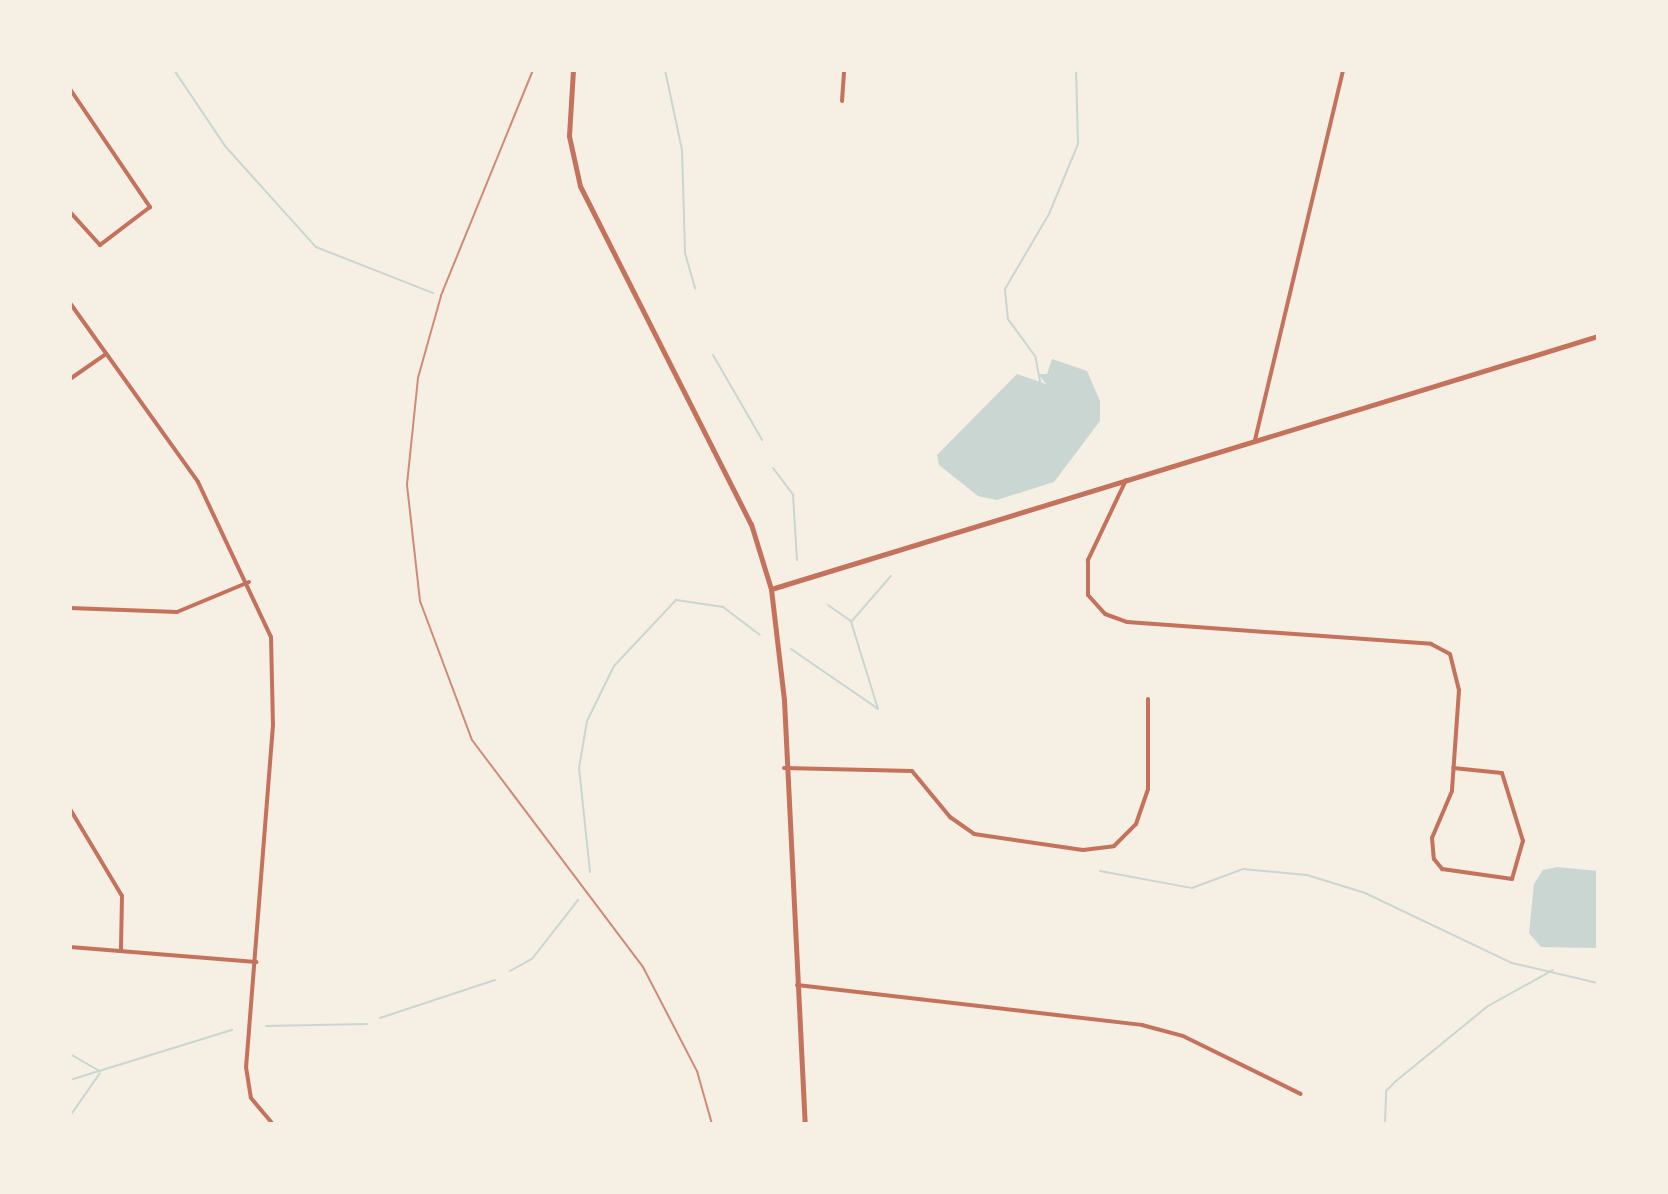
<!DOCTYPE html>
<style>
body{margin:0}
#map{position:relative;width:1668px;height:1194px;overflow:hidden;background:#f6efe4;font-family:Montserrat,sans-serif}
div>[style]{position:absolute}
.water>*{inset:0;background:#c9d6d2}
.stream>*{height:2px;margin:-1px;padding:0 1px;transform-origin:1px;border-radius:1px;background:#c9d6d2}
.minor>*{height:4px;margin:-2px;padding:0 2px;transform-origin:2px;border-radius:2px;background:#c5725c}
.tertiary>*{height:5px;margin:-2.5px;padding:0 2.5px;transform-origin:2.5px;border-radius:2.5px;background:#c5725c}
.rail>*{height:2px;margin:-1px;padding:0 1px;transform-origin:1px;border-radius:1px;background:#cf8b77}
span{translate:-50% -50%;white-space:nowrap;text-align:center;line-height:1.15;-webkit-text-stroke:8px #f6efe4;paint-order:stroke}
.frame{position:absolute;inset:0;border:72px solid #f6efe4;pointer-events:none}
</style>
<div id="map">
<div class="water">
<div style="clip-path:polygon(1052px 359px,1087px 371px,1100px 401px,1100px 421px,1054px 482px,997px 500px,978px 496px,939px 465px,937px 455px,1017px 374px,1046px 384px,1038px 374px,1047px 374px)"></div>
<div style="clip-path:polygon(1557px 867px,1598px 871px,1597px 948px,1541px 947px,1529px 933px,1534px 884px,1543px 870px)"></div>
</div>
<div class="stream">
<div style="left:174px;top:70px;width:92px;rotate:56.1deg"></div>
<div style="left:225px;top:146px;width:136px;rotate:48deg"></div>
<div style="left:316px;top:247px;width:126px;rotate:21.5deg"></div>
<div style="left:665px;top:70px;width:82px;rotate:78deg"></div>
<div style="left:682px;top:150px;width:103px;rotate:88.3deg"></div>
<div style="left:685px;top:253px;width:37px;rotate:74deg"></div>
<div style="left:713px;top:355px;width:98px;rotate:60deg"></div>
<div style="left:1041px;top:386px;width:31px;rotate:-101deg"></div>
<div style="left:1035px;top:356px;width:46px;rotate:-126.1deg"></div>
<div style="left:1008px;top:319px;width:30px;rotate:-96deg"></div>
<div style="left:1005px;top:289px;width:87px;rotate:-59.6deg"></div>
<div style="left:1049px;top:214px;width:76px;rotate:-67.5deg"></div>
<div style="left:1078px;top:144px;width:74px;rotate:-91.5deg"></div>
<div style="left:773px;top:468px;width:34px;rotate:53deg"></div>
<div style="left:793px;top:495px;width:65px;rotate:86.5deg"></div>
<div style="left:828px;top:605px;width:28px;rotate:35deg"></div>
<div style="left:791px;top:649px;width:104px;rotate:34.5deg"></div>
<div style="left:878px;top:709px;width:91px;rotate:-107.2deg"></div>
<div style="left:851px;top:622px;width:61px;rotate:-49deg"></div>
<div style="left:1100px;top:871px;width:94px;rotate:10.5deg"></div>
<div style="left:1192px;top:888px;width:54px;rotate:-20.4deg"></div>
<div style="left:1243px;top:869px;width:64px;rotate:5.4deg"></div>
<div style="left:1307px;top:875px;width:61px;rotate:17.2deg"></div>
<div style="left:1365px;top:893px;width:163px;rotate:25.5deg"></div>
<div style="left:1512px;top:963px;width:88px;rotate:13.1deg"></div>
<div style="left:590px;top:872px;width:105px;rotate:-96deg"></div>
<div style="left:579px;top:768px;width:48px;rotate:-80.3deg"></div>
<div style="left:587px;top:721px;width:61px;rotate:-63.9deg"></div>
<div style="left:614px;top:666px;width:91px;rotate:-46.8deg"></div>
<div style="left:676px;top:600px;width:48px;rotate:8.5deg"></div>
<div style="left:723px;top:607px;width:46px;rotate:37.1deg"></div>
<div style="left:510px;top:971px;width:25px;rotate:-29deg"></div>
<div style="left:532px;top:959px;width:75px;rotate:-52.1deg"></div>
<div style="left:380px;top:1018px;width:121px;rotate:-18.3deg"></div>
<div style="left:266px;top:1026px;width:101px;rotate:-1.1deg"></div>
<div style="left:70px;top:1054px;width:34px;rotate:30deg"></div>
<div style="left:70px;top:1080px;width:170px;rotate:-17.2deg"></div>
<div style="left:70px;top:1116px;width:52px;rotate:-55.1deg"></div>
<div style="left:1385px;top:1124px;width:33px;rotate:-88deg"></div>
<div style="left:1386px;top:1091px;width:14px;rotate:-45deg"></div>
<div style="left:1396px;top:1081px;width:119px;rotate:-39.2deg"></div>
<div style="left:1488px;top:1006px;width:74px;rotate:-29deg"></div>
</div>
<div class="minor">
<div style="left:70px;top:89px;width:143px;rotate:55.9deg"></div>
<div style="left:150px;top:207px;width:63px;rotate:142.8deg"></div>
<div style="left:100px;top:245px;width:45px;rotate:-132.3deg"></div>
<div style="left:842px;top:101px;width:31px;rotate:-86deg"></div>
<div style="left:70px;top:303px;width:220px;rotate:54.4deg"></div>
<div style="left:198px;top:482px;width:171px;rotate:64.8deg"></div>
<div style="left:271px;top:637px;width:88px;rotate:88.7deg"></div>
<div style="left:273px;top:725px;width:343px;rotate:94.5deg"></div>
<div style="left:246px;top:1067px;width:31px;rotate:81deg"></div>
<div style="left:251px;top:1098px;width:34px;rotate:50deg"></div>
<div style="left:70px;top:379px;width:44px;rotate:-34.8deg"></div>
<div style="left:1255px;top:440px;width:380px;rotate:-76.6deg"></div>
<div style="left:1126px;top:480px;width:89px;rotate:115.4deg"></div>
<div style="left:1088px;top:560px;width:35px;rotate:90deg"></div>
<div style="left:1088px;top:595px;width:25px;rotate:48deg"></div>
<div style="left:1105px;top:614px;width:23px;rotate:20deg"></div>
<div style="left:1127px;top:622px;width:305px;rotate:4.1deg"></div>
<div style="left:1431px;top:644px;width:21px;rotate:28deg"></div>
<div style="left:1450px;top:654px;width:37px;rotate:76deg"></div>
<div style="left:1459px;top:690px;width:101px;rotate:94deg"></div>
<div style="left:1452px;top:791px;width:51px;rotate:113.1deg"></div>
<div style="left:1432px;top:838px;width:21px;rotate:85deg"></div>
<div style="left:1434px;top:859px;width:13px;rotate:51deg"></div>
<div style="left:1442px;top:869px;width:71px;rotate:8.1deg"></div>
<div style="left:1512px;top:879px;width:40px;rotate:-74deg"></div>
<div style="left:1523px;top:841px;width:71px;rotate:-107.2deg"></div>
<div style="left:1502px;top:773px;width:49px;rotate:-174.2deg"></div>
<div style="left:70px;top:608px;width:107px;rotate:2.1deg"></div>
<div style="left:177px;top:612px;width:78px;rotate:-22.6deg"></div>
<div style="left:784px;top:768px;width:128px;rotate:1.3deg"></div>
<div style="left:912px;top:771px;width:60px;rotate:50.4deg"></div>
<div style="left:950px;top:817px;width:29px;rotate:35deg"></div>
<div style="left:974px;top:834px;width:110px;rotate:8.4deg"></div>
<div style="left:1083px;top:850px;width:31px;rotate:-7deg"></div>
<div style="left:1114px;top:846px;width:31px;rotate:-45deg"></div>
<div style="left:1136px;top:824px;width:37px;rotate:-71deg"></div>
<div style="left:1148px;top:789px;width:90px;rotate:-90deg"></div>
<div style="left:70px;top:809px;width:101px;rotate:59.1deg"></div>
<div style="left:122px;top:896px;width:54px;rotate:91.1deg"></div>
<div style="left:70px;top:947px;width:187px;rotate:4.6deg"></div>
<div style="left:797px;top:985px;width:347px;rotate:6.6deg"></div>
<div style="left:1142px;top:1025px;width:42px;rotate:15deg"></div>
<div style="left:1183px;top:1036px;width:131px;rotate:26.2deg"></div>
</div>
<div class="tertiary">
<div style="left:573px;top:70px;width:66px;rotate:93.5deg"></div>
<div style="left:569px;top:136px;width:51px;rotate:77.6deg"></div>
<div style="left:580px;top:186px;width:379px;rotate:63.2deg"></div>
<div style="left:751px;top:524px;width:68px;rotate:72.9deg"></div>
<div style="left:771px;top:589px;width:112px;rotate:83.3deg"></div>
<div style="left:784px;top:700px;width:425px;rotate:87.2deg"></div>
<div style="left:771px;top:589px;width:865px;rotate:-17.01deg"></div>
</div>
<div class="rail">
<div style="left:533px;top:70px;width:244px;rotate:112.2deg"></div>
<div style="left:441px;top:296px;width:85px;rotate:105.7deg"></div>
<div style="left:418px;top:378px;width:108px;rotate:95.9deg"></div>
<div style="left:407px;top:485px;width:117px;rotate:83.6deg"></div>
<div style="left:420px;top:601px;width:148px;rotate:69.5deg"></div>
<div style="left:472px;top:740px;width:284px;rotate:53deg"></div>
<div style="left:643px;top:967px;width:117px;rotate:62.6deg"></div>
<div style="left:697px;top:1071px;width:55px;rotate:74.2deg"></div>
</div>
<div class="frame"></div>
</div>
